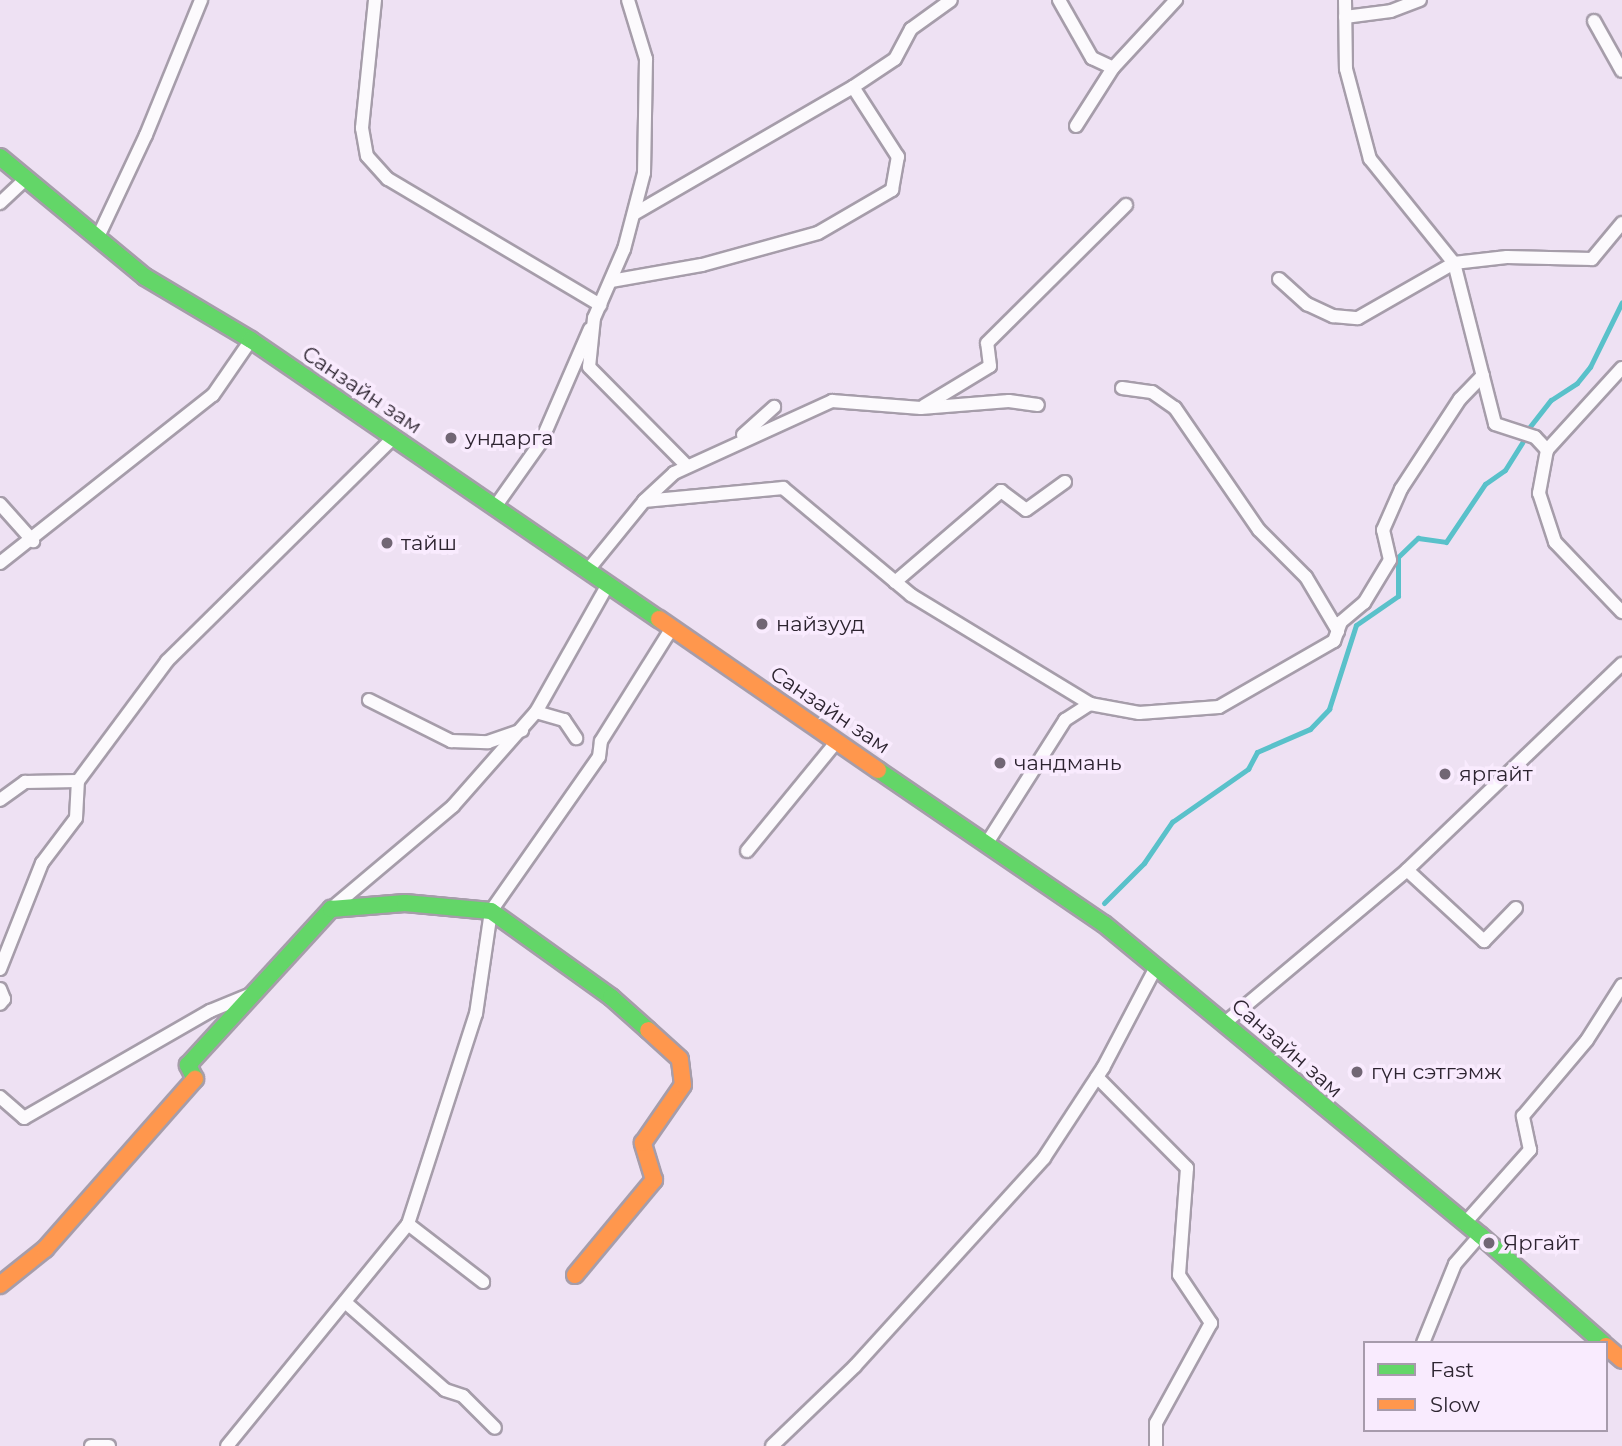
<!DOCTYPE html>
<meta charset="utf-8">
<style>
body{margin:0}
#map{position:relative;width:1622px;height:1446px;overflow:hidden;background:#eee1f3;font-family:Montserrat,sans-serif}
div>[style]{position:absolute}
.stream>*{height:5px;margin:-2.5px;padding:0 2.5px;transform-origin:2.5px;border-radius:2.5px;background:#59c1ca}
.roads{filter:drop-shadow(2px 0 #a69daa) drop-shadow(-2px 0 #a69daa) drop-shadow(0 2px #a69daa) drop-shadow(0 -2px #a69daa)}
.street>*{height:12px;margin:-6px;padding:0 6px;transform-origin:6px;border-radius:6px;background:#fcfafd}
.fast>*{height:16px;margin:-8px;padding:0 8px;transform-origin:8px;border-radius:8px;background:#63d668}
.slow>*{height:16px;margin:-8px;padding:0 8px;transform-origin:8px;border-radius:8px;background:#ff974d}
.dots>*{width:19px;height:19px;translate:-50% -50%;box-sizing:border-box;border:4px solid #f9ebfe;border-radius:50%}
span{translate:-50% -50%;white-space:nowrap;text-align:center;line-height:1.15;-webkit-text-stroke:7px #f9ebfe;paint-order:stroke}
.street-label{font-size:21px;color:#2d2430}
.poi-label{font-size:21px;color:#2d2430}
.left{translate:0 -50%;text-align:left}
.legend{position:absolute;left:1363px;top:1341px;width:245px;height:91px;box-sizing:border-box;background:#f9ebfe;border:2px solid #a79bac;margin:0;padding:9px 12px;list-style:none;font-size:21px;color:#2d2430}
.legend li{display:flex;align-items:center;gap:14px;height:35px}
.legend b{width:35px;border:2px solid #a79bac}
</style>
<div id="map">
<div class="stream">
<div style="left:1528px;top:429px;width:37px;rotate:-52deg"></div>
<div style="left:1551px;top:400px;width:31px;rotate:-33deg"></div>
<div style="left:1577px;top:383px;width:21px;rotate:-51deg"></div>
<div style="left:1590px;top:367px;width:72px;rotate:-63.8deg"></div>
<div style="left:1104px;top:903px;width:57px;rotate:-45deg"></div>
<div style="left:1144px;top:863px;width:50px;rotate:-55.7deg"></div>
<div style="left:1172px;top:822px;width:93px;rotate:-34.9deg"></div>
<div style="left:1248px;top:769px;width:19px;rotate:-62deg"></div>
<div style="left:1257px;top:752px;width:58px;rotate:-23.5deg"></div>
<div style="left:1310px;top:729px;width:28px;rotate:-46deg"></div>
<div style="left:1329px;top:709px;width:88px;rotate:-72.2deg"></div>
<div style="left:1356px;top:625px;width:51px;rotate:-34.6deg"></div>
<div style="left:1398px;top:596px;width:39px;rotate:-90deg"></div>
<div style="left:1398px;top:557px;width:28px;rotate:-44deg"></div>
<div style="left:1418px;top:538px;width:28px;rotate:8deg"></div>
<div style="left:1446px;top:542px;width:70px;rotate:-56.1deg"></div>
<div style="left:1485px;top:484px;width:24px;rotate:-35deg"></div>
<div style="left:1505px;top:470px;width:36px;rotate:-58deg"></div>
</div>
<div class="roads">
<div class="street">
<div style="left:375px;top:0;width:129px;rotate:95.8deg"></div>
<div style="left:362px;top:128px;width:28px;rotate:80deg"></div>
<div style="left:367px;top:156px;width:31px;rotate:48deg"></div>
<div style="left:388px;top:179px;width:247px;rotate:30.7deg"></div>
<div style="left:628px;top:0;width:62px;rotate:73deg"></div>
<div style="left:646px;top:59px;width:114px;rotate:91deg"></div>
<div style="left:644px;top:173px;width:79px;rotate:104.7deg"></div>
<div style="left:624px;top:249px;width:75px;rotate:113.5deg"></div>
<div style="left:594px;top:318px;width:49px;rotate:95.8deg"></div>
<div style="left:589px;top:367px;width:139px;rotate:45.3deg"></div>
<div style="left:1059px;top:0;width:67px;rotate:60.4deg"></div>
<div style="left:1092px;top:58px;width:23px;rotate:25deg"></div>
<div style="left:1345px;top:0;width:69px;rotate:89.2deg"></div>
<div style="left:1346px;top:69px;width:93px;rotate:75.1deg"></div>
<div style="left:1370px;top:159px;width:134px;rotate:51.1deg"></div>
<div style="left:1454px;top:263px;width:166px;rotate:75.7deg"></div>
<div style="left:1495px;top:424px;width:42px;rotate:18deg"></div>
<div style="left:1535px;top:437px;width:18px;rotate:47deg"></div>
<div style="left:1547px;top:450px;width:44px;rotate:100.5deg"></div>
<div style="left:1539px;top:493px;width:52px;rotate:71.9deg"></div>
<div style="left:1555px;top:542px;width:97px;rotate:46.3deg"></div>
<div style="left:1345px;top:17px;width:46px;rotate:-7.4deg"></div>
<div style="left:1391px;top:11px;width:31px;rotate:-21deg"></div>
<div style="left:1594px;top:21px;width:57px;rotate:60.8deg"></div>
<div style="left:853px;top:87px;width:50px;rotate:-33.7deg"></div>
<div style="left:895px;top:59px;width:34px;rotate:-62deg"></div>
<div style="left:911px;top:29px;width:49px;rotate:-35.9deg"></div>
<div style="left:1076px;top:126px;width:69px;rotate:-57.5deg"></div>
<div style="left:1113px;top:68px;width:93px;rotate:-47.2deg"></div>
<div style="left:0;top:203px;width:34px;rotate:-43deg"></div>
<div style="left:97px;top:239px;width:115px;rotate:-64.8deg"></div>
<div style="left:146px;top:135px;width:146px;rotate:-67.8deg"></div>
<div style="left:1279px;top:279px;width:38px;rotate:42deg"></div>
<div style="left:1307px;top:304px;width:29px;rotate:25deg"></div>
<div style="left:1333px;top:316px;width:25px;rotate:5deg"></div>
<div style="left:1358px;top:318px;width:111px;rotate:-29.8deg"></div>
<div style="left:1454px;top:263px;width:53px;rotate:-6.5deg"></div>
<div style="left:1507px;top:257px;width:85px;rotate:1.3deg"></div>
<div style="left:1592px;top:259px;width:47px;rotate:-50.2deg"></div>
<div style="left:611px;top:281px;width:92px;rotate:-10deg"></div>
<div style="left:702px;top:265px;width:120px;rotate:-15.4deg"></div>
<div style="left:818px;top:233px;width:86px;rotate:-30.2deg"></div>
<div style="left:892px;top:190px;width:34px;rotate:-80deg"></div>
<div style="left:898px;top:157px;width:83px;rotate:-122.7deg"></div>
<div style="left:853px;top:87px;width:253px;rotate:149.9deg"></div>
<div style="left:1122px;top:388px;width:30px;rotate:8deg"></div>
<div style="left:1152px;top:392px;width:28px;rotate:35deg"></div>
<div style="left:1175px;top:408px;width:148px;rotate:55.5deg"></div>
<div style="left:1259px;top:530px;width:66px;rotate:45deg"></div>
<div style="left:1306px;top:577px;width:63px;rotate:59.3deg"></div>
<div style="left:924px;top:406px;width:77px;rotate:-31.2deg"></div>
<div style="left:990px;top:366px;width:23px;rotate:-97deg"></div>
<div style="left:987px;top:343px;width:196px;rotate:-44.8deg"></div>
<div style="left:743px;top:435px;width:42px;rotate:-42.1deg"></div>
<div style="left:1547px;top:450px;width:111px;rotate:-47.6deg"></div>
<div style="left:644px;top:501px;width:140px;rotate:-5.3deg"></div>
<div style="left:783px;top:488px;width:167px;rotate:39.9deg"></div>
<div style="left:911px;top:595px;width:210px;rotate:31.3deg"></div>
<div style="left:0;top:504px;width:50px;rotate:48.3deg"></div>
<div style="left:495px;top:507px;width:80px;rotate:-54.7deg"></div>
<div style="left:541px;top:442px;width:123px;rotate:-66.6deg"></div>
<div style="left:0;top:563px;width:271px;rotate:-38.3deg"></div>
<div style="left:213px;top:395px;width:67px;rotate:-55.4deg"></div>
<div style="left:588px;top:570px;width:89px;rotate:-50.9deg"></div>
<div style="left:644px;top:501px;width:41px;rotate:-43deg"></div>
<div style="left:674px;top:473px;width:174px;rotate:-24.5deg"></div>
<div style="left:832px;top:401px;width:89px;rotate:4.5deg"></div>
<div style="left:921px;top:408px;width:88px;rotate:-4.5deg"></div>
<div style="left:1009px;top:401px;width:29px;rotate:8deg"></div>
<div style="left:895px;top:582px;width:140px;rotate:-40.6deg"></div>
<div style="left:1001px;top:491px;width:31px;rotate:37deg"></div>
<div style="left:1026px;top:510px;width:48px;rotate:-35.7deg"></div>
<div style="left:369px;top:700px;width:92px;rotate:26.6deg"></div>
<div style="left:451px;top:741px;width:37px;rotate:2deg"></div>
<div style="left:488px;top:742px;width:36px;rotate:-19deg"></div>
<div style="left:536px;top:712px;width:147px;rotate:-60.6deg"></div>
<div style="left:0;top:800px;width:31px;rotate:-36deg"></div>
<div style="left:25px;top:782px;width:53px;rotate:-1.1deg"></div>
<div style="left:987px;top:843px;width:146px;rotate:-57.6deg"></div>
<div style="left:1065px;top:720px;width:30px;rotate:-33deg"></div>
<div style="left:1090px;top:704px;width:50px;rotate:10.4deg"></div>
<div style="left:1139px;top:713px;width:80px;rotate:-4.3deg"></div>
<div style="left:1219px;top:707px;width:133px;rotate:-29.9deg"></div>
<div style="left:1334px;top:641px;width:20px;rotate:-70deg"></div>
<div style="left:1341px;top:622px;width:30px;rotate:-40deg"></div>
<div style="left:1364px;top:603px;width:50px;rotate:-58.8deg"></div>
<div style="left:1390px;top:560px;width:31px;rotate:-103deg"></div>
<div style="left:1383px;top:530px;width:45px;rotate:-66.3deg"></div>
<div style="left:1401px;top:489px;width:108px;rotate:-56.8deg"></div>
<div style="left:1460px;top:399px;width:33px;rotate:-46deg"></div>
<div style="left:747px;top:851px;width:142px;rotate:-50.7deg"></div>
<div style="left:1407px;top:870px;width:105px;rotate:42.7deg"></div>
<div style="left:1484px;top:941px;width:46px;rotate:-45.9deg"></div>
<div style="left:332px;top:908px;width:158px;rotate:-40.1deg"></div>
<div style="left:453px;top:806px;width:125px;rotate:-48.6deg"></div>
<div style="left:536px;top:712px;width:29px;rotate:16deg"></div>
<div style="left:564px;top:720px;width:22px;rotate:56deg"></div>
<div style="left:0;top:969px;width:114px;rotate:-68.4deg"></div>
<div style="left:42px;top:863px;width:56px;rotate:-52.9deg"></div>
<div style="left:76px;top:818px;width:37px;rotate:-87deg"></div>
<div style="left:78px;top:781px;width:149px;rotate:-53.4deg"></div>
<div style="left:167px;top:661px;width:319px;rotate:-44.6deg"></div>
<div style="left:0;top:989px;width:11px;rotate:68deg"></div>
<div style="left:4px;top:999px;width:6px;rotate:129deg"></div>
<div style="left:1226px;top:1022px;width:236px;rotate:-40deg"></div>
<div style="left:1407px;top:870px;width:298px;rotate:-43.8deg"></div>
<div style="left:1097px;top:1077px;width:128px;rotate:45.3deg"></div>
<div style="left:1187px;top:1168px;width:107px;rotate:94.3deg"></div>
<div style="left:1179px;top:1275px;width:58px;rotate:56.3deg"></div>
<div style="left:1211px;top:1323px;width:114px;rotate:118.8deg"></div>
<div style="left:1156px;top:1423px;width:23px;rotate:90deg"></div>
<div style="left:0;top:1097px;width:32px;rotate:41deg"></div>
<div style="left:24px;top:1118px;width:215px;rotate:-29.9deg"></div>
<div style="left:210px;top:1011px;width:42px;rotate:-22.3deg"></div>
<div style="left:1465px;top:1223px;width:98px;rotate:-48.3deg"></div>
<div style="left:1530px;top:1150px;width:35px;rotate:-102deg"></div>
<div style="left:1523px;top:1116px;width:99px;rotate:-49.9deg"></div>
<div style="left:1587px;top:1040px;width:65px;rotate:-57.5deg"></div>
<div style="left:408px;top:1224px;width:95px;rotate:37.7deg"></div>
<div style="left:345px;top:1302px;width:133px;rotate:41.3deg"></div>
<div style="left:445px;top:1390px;width:19px;rotate:18deg"></div>
<div style="left:463px;top:1396px;width:45px;rotate:45deg"></div>
<div style="left:1423px;top:1343px;width:85px;rotate:-67.9deg"></div>
<div style="left:1455px;top:1264px;width:38px;rotate:-49deg"></div>
<div style="left:91px;top:1446px;width:18px"></div>
<div style="left:227px;top:1446px;width:286px;rotate:-50.8deg"></div>
<div style="left:408px;top:1224px;width:221px;rotate:-72.1deg"></div>
<div style="left:476px;top:1014px;width:104px;rotate:-81.7deg"></div>
<div style="left:491px;top:911px;width:188px;rotate:-55deg"></div>
<div style="left:599px;top:757px;width:16px;rotate:-83deg"></div>
<div style="left:601px;top:741px;width:133px;rotate:-57.9deg"></div>
<div style="left:772px;top:1446px;width:115px;rotate:-43.9deg"></div>
<div style="left:855px;top:1366px;width:281px;rotate:-47.7deg"></div>
<div style="left:1044px;top:1158px;width:108px;rotate:-56.8deg"></div>
<div style="left:1103px;top:1068px;width:114px;rotate:-62.3deg"></div>
</div>
<div class="fast">
<div style="left:0;top:157px;width:188px;rotate:39.6deg"></div>
<div style="left:145px;top:277px;width:123px;rotate:30.7deg"></div>
<div style="left:251px;top:340px;width:494px;rotate:34.4deg"></div>
<div style="left:878px;top:770px;width:273px;rotate:34.3deg"></div>
<div style="left:1104px;top:924px;width:488px;rotate:39.6deg"></div>
<div style="left:1480px;top:1235px;width:164px;rotate:41.3deg"></div>
<div style="left:195px;top:1079px;width:16px;rotate:-117deg"></div>
<div style="left:188px;top:1065px;width:212px;rotate:-47.5deg"></div>
<div style="left:331px;top:909px;width:74px;rotate:-4.6deg"></div>
<div style="left:405px;top:903px;width:86px;rotate:5.3deg"></div>
<div style="left:491px;top:911px;width:148px;rotate:35.6deg"></div>
<div style="left:611px;top:997px;width:50px;rotate:41.7deg"></div>
</div>
<div class="slow">
<div style="left:659px;top:619px;width:266px;rotate:34.6deg"></div>
<div style="left:575px;top:1275px;width:124px;rotate:-50.3deg"></div>
<div style="left:654px;top:1180px;width:39px;rotate:-107deg"></div>
<div style="left:643px;top:1143px;width:70px;rotate:-55.4deg"></div>
<div style="left:683px;top:1085px;width:26px;rotate:-97deg"></div>
<div style="left:680px;top:1059px;width:43px;rotate:-137.8deg"></div>
<div style="left:0;top:1285px;width:58px;rotate:-38.7deg"></div>
<div style="left:45px;top:1249px;width:227px;rotate:-48.6deg"></div>
<div style="left:1606px;top:1346px;width:21px;rotate:41deg"></div>
</div>
</div>
<div class="dots">
<div style="left:451px;top:438px;background:#716674"></div>
<div style="left:387px;top:543px;background:#716674"></div>
<div style="left:762px;top:624px;background:#716674"></div>
<div style="left:1000px;top:763px;background:#716674"></div>
<div style="left:1445px;top:774px;background:#716674"></div>
<div style="left:1357px;top:1072px;background:#716674"></div>
<div style="left:1489px;top:1243px;background:#716674"></div>
</div>
<div class="street-label">
<span style="left:362px;top:390px;rotate:34deg">Санзайн зам</span>
<span style="left:830px;top:710px;rotate:34deg">Санзайн зам</span>
<span style="left:1287px;top:1048px;rotate:41deg">Санзайн зам</span>
</div>
<div class="poi-label">
<span class="left" style="left:465px;top:438px">ундарга</span>
<span class="left" style="left:401px;top:543px">тайш</span>
<span class="left" style="left:776px;top:624px">найзууд</span>
<span class="left" style="left:1014px;top:763px">чандмань</span>
<span class="left" style="left:1459px;top:774px">яргайт</span>
<span class="left" style="left:1371px;top:1072px">гүн сэтгэмж</span>
<span class="left" style="left:1503px;top:1243px">Яргайт</span>
</div>
<ul class="legend">
<li><b style="height:9px;background:#63d668"></b>Fast</li>
<li><b style="height:9px;background:#ff974d"></b>Slow</li>
</ul>
</div>
